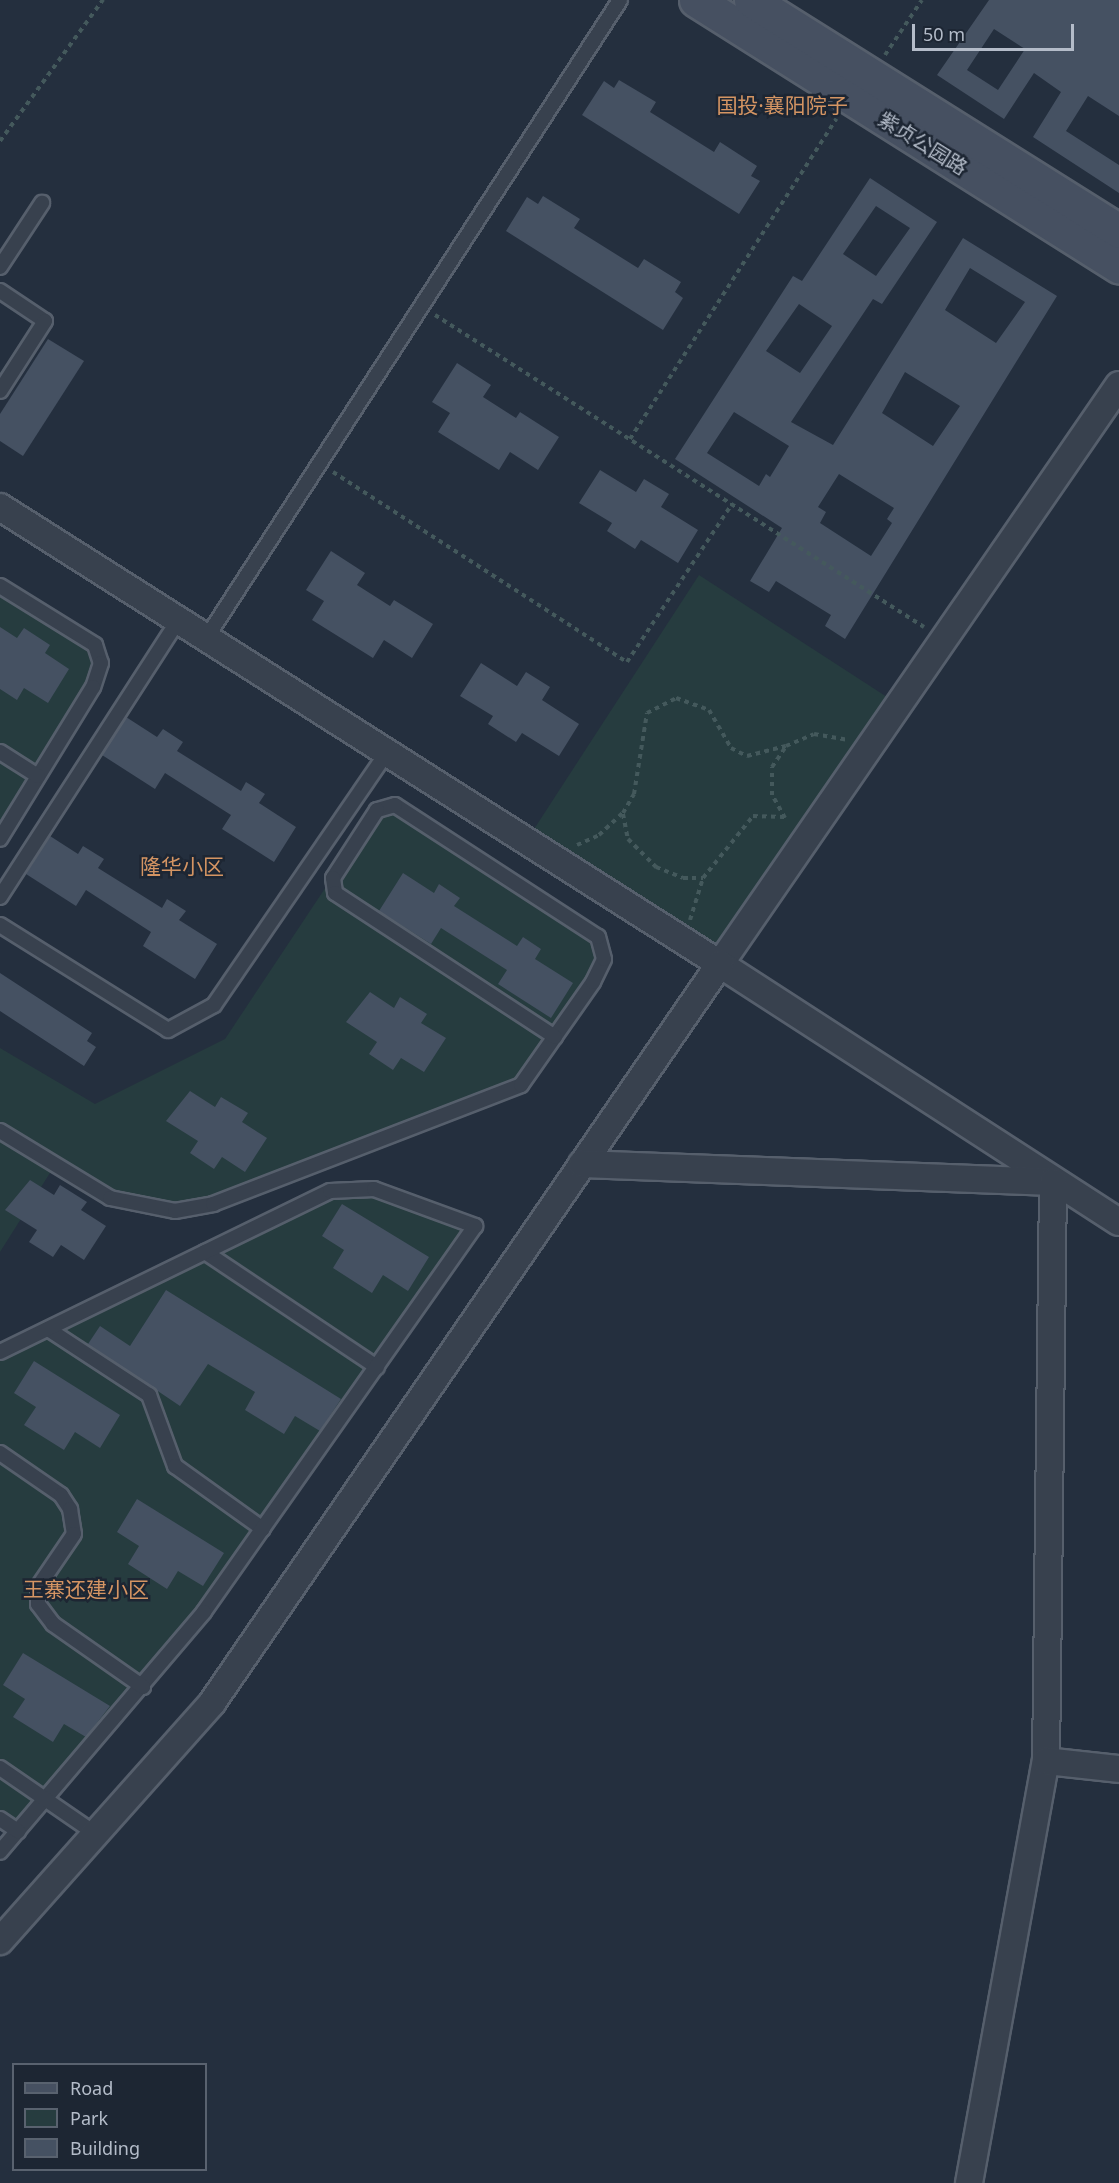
<!DOCTYPE html>
<meta charset="utf-8">
<style>
body{margin:0}
#map{position:relative;width:1119px;height:2183px;overflow:hidden;background:#242f3e;font-family:"Noto Sans","Noto Sans SC",sans-serif}
div>[style]{position:absolute}
.green>*{inset:0;background:#263c3f;transform-origin:0 0}
.building>*{inset:0;background:#455162}
.path>*{height:4px;margin-top:-2px;transform-origin:0;background:repeating-linear-gradient(90deg,#44595c 0 4.5px,transparent 0 9px)}
.roads{filter:drop-shadow(2px 0 #565f6c) drop-shadow(-2px 0 #565f6c) drop-shadow(0 2px #565f6c) drop-shadow(0 -2px #565f6c)}
.lane>*{height:14px;margin:-7px;padding:0 7px;transform-origin:7px;border-radius:7px;background:#38414e}
.street>*{height:26px;margin:-13px;padding:0 13px;transform-origin:13px;border-radius:13px;background:#38414e}
.secondary>*{height:33px;margin:-16.5px;padding:0 16.5px;transform-origin:16.5px;border-radius:16.5px;background:#465061}
span{translate:-50% -50%;white-space:nowrap;text-align:center;line-height:1.15;-webkit-text-stroke:5px #1d2633;paint-order:stroke}
.street-label{font-size:20px;color:#b4bcc9}
.neighbourhood-label{font-size:21px;color:#d59563}
.legend{position:absolute;left:12px;top:2063px;width:195px;height:108px;box-sizing:border-box;background:#1d2633;border:2px solid #59626f;margin:0;padding:8px 10px;list-style:none;font-size:18px;color:#b4bcc9}
.legend li{display:flex;align-items:center;gap:12px;height:30px}
.legend b{width:30px;border:2px solid #59626f}
.scale{position:absolute;left:912px;top:24px;width:162px;height:27px;box-sizing:border-box;border:3px solid #b4bcc9;border-top:0;padding-left:8px;font-size:18px;line-height:21px;white-space:nowrap;color:#b4bcc9;-webkit-text-stroke:4px #1d2633;paint-order:stroke}
</style>
<div id="map">
<div class="green">
<div style="left:699px;top:575px;width:238px;height:315px;rotate:33deg"></div>
<div style="clip-path:polygon(0 586px,95px 645px,101px 663px,0 839px)"></div>
<div style="clip-path:polygon(395px 805px,598px 937px,604px 959px,521px 1085px,175px 1211px,110px 1198px,55px 1165px,0 1252px,0 1048px,95px 1104px,225px 1039px,377px 810px)"></div>
<div style="clip-path:polygon(374px 1189px,475px 1226px,204px 1612px,18px 1831px,0 1819px,0 1352px,330px 1191px)"></div>
</div>
<div class="building">
<div style="clip-path:polygon(evenodd,989px 0,1119px 0,1119px 116px,1088px 96px,1066px 131px,1119px 165px,1119px 193px,1033px 137px,1061px 92px,1034px 73px,1004px 119px,937px 75px,989px 0,994px 29px,1025px 49px,998px 90px,967px 70px,994px 29px)"></div>
<div style="clip-path:polygon(619px 80px,656px 102px,650px 112px,714px 152px,720px 142px,757px 166px,751px 176px,760px 181px,739px 214px,582px 115px,604px 81px,614px 88px)"></div>
<div style="clip-path:polygon(evenodd,870px 178px,937px 222px,882px 304px,873px 299px,791px 422px,833px 445px,963px 238px,1057px 296px,845px 639px,825px 626px,831px 615px,776px 581px,769px 592px,750px 581px,782px 528px,675px 459px,793px 276px,802px 281px,870px 178px,876px 206px,910px 228px,876px 276px,843px 254px,876px 206px,870px 178px,970px 268px,1025px 302px,996px 343px,945px 310px,970px 268px,870px 178px,799px 304px,832px 326px,800px 373px,766px 351px,799px 304px,870px 178px,905px 372px,960px 406px,933px 446px,882px 413px,905px 372px,870px 178px,734px 412px,789px 446px,770px 477px,766px 474px,759px 486px,707px 453px,734px 412px,870px 178px,839px 474px,894px 508px,887px 519px,892px 523px,871px 556px,820px 523px,826px 512px,818px 507px,839px 474px)"></div>
<div style="clip-path:polygon(543px 196px,580px 219px,574px 228px,638px 268px,644px 259px,681px 282px,675px 292px,683px 298px,663px 330px,506px 231px,527px 197px,538px 204px)"></div>
<div style="clip-path:polygon(48px 339px,84px 361px,23px 456px,0 441px,0 414px)"></div>
<div style="clip-path:polygon(457px 363px,491px 385px,483px 397px,516px 418px,520px 412px,559px 437px,538px 470px,510px 452px,499px 470px,438px 432px,450px 413px,432px 402px)"></div>
<div style="clip-path:polygon(600px 470px,636px 492px,644px 479px,669px 494px,661px 507px,698px 530px,678px 563px,641px 540px,635px 549px,607px 531px,612px 523px,579px 503px)"></div>
<div style="clip-path:polygon(331px 551px,365px 573px,357px 585px,390px 606px,394px 600px,433px 624px,412px 658px,384px 640px,373px 658px,312px 620px,324px 601px,306px 590px)"></div>
<div style="clip-path:polygon(0 627px,17px 638px,24px 628px,50px 645px,45px 653px,69px 669px,48px 703px,24px 688px,17px 700px,0 689px)"></div>
<div style="clip-path:polygon(481px 663px,517px 686px,526px 672px,550px 687px,542px 700px,579px 724px,559px 756px,522px 733px,516px 742px,488px 724px,493px 716px,460px 696px)"></div>
<div style="clip-path:polygon(126px 717px,157px 737px,163px 729px,183px 742px,177px 751px,241px 791px,246px 782px,265px 794px,259px 803px,296px 827px,274px 862px,222px 829px,231px 815px,165px 773px,155px 789px,102px 755px)"></div>
<div style="clip-path:polygon(50px 836px,78px 854px,83px 846px,104px 859px,98px 868px,162px 908px,167px 899px,186px 911px,179px 920px,217px 944px,195px 979px,143px 946px,151px 932px,86px 890px,76px 906px,26px 874px)"></div>
<div style="clip-path:polygon(403px 873px,434px 893px,439px 884px,460px 898px,454px 906px,517px 946px,523px 937px,541px 949px,535px 959px,573px 983px,551px 1018px,498px 984px,507px 970px,441px 928px,431px 944px,379px 911px)"></div>
<div style="clip-path:polygon(0 973px,92px 1033px,87px 1041px,96px 1047px,84px 1066px,0 1011px)"></div>
<div style="clip-path:polygon(370px 992px,394px 1008px,400px 997px,427px 1014px,421px 1023px,446px 1038px,424px 1072px,401px 1058px,393px 1070px,369px 1054px,377px 1042px,346px 1022px)"></div>
<div style="clip-path:polygon(190px 1091px,215px 1107px,221px 1097px,248px 1113px,242px 1122px,267px 1138px,245px 1172px,222px 1157px,214px 1169px,190px 1153px,198px 1141px,166px 1121px)"></div>
<div style="clip-path:polygon(30px 1180px,54px 1195px,60px 1185px,87px 1202px,81px 1210px,106px 1226px,84px 1260px,61px 1245px,53px 1257px,29px 1242px,37px 1230px,5px 1210px)"></div>
<div style="clip-path:polygon(342px 1204px,429px 1257px,408px 1291px,383px 1275px,372px 1293px,333px 1268px,344px 1250px,322px 1236px)"></div>
<div style="clip-path:polygon(166px 1290px,341px 1399px,320px 1431px,295px 1416px,284px 1434px,245px 1410px,255px 1392px,208px 1364px,180px 1406px,88px 1344px,100px 1326px,130px 1346px)"></div>
<div style="clip-path:polygon(34px 1361px,120px 1415px,100px 1448px,75px 1432px,64px 1450px,24px 1425px,36px 1407px,14px 1393px)"></div>
<div style="clip-path:polygon(137px 1499px,224px 1553px,203px 1586px,178px 1571px,167px 1589px,128px 1564px,139px 1546px,117px 1532px)"></div>
<div style="clip-path:polygon(23px 1653px,110px 1706px,86px 1737px,64px 1724px,53px 1742px,13px 1717px,25px 1699px,3px 1685px)"></div>
</div>
<div class="path">
<div style="left:885px;top:55px;width:66px;rotate:-56.1deg"></div>
<div style="left:0;top:141px;width:175px;rotate:-53.9deg"></div>
<div style="left:435px;top:315px;width:580px;rotate:32.54deg"></div>
<div style="left:630px;top:439px;width:381px;rotate:-57.2deg"></div>
<div style="left:333px;top:472px;width:350px;rotate:32.9deg"></div>
<div style="left:627px;top:662px;width:190px;rotate:-56.4deg"></div>
<div style="left:623px;top:814px;width:25px;rotate:79deg"></div>
<div style="left:628px;top:839px;width:40px;rotate:45deg"></div>
<div style="left:656px;top:867px;width:29px;rotate:22deg"></div>
<div style="left:683px;top:878px;width:20px"></div>
<div style="left:703px;top:878px;width:80px;rotate:-51.1deg"></div>
<div style="left:753px;top:816px;width:31px;rotate:2deg"></div>
<div style="left:785px;top:818px;width:26px;rotate:-119deg"></div>
<div style="left:772px;top:795px;width:28px;rotate:-90deg"></div>
<div style="left:772px;top:767px;width:25px;rotate:-56deg"></div>
<div style="left:786px;top:746px;width:30px;rotate:-23deg"></div>
<div style="left:814px;top:734px;width:35px;rotate:10deg"></div>
<div style="left:577px;top:845px;width:24px;rotate:-24deg"></div>
<div style="left:599px;top:835px;width:33px;rotate:-43deg"></div>
<div style="left:623px;top:813px;width:22px;rotate:-60deg"></div>
<div style="left:634px;top:794px;width:82px;rotate:-80.9deg"></div>
<div style="left:647px;top:713px;width:33px;rotate:-27deg"></div>
<div style="left:676px;top:698px;width:35px;rotate:20deg"></div>
<div style="left:709px;top:710px;width:44px;rotate:59.9deg"></div>
<div style="left:731px;top:748px;width:18px;rotate:27deg"></div>
<div style="left:747px;top:756px;width:40px;rotate:-14.4deg"></div>
<div style="left:690px;top:920px;width:44px;rotate:-72.8deg"></div>
</div>
<div class="roads">
<div class="lane">
<div style="left:0;top:267px;width:77px;rotate:-56.7deg"></div>
<div style="left:0;top:291px;width:54px;rotate:33.7deg"></div>
<div style="left:45px;top:321px;width:83px;rotate:122.7deg"></div>
<div style="left:0;top:586px;width:112px;rotate:31.8deg"></div>
<div style="left:95px;top:645px;width:19px;rotate:72deg"></div>
<div style="left:101px;top:663px;width:25px;rotate:108deg"></div>
<div style="left:93px;top:687px;width:178px;rotate:121.5deg"></div>
<div style="left:207px;top:637px;width:759px;rotate:-57.04deg"></div>
<div style="left:0;top:752px;width:45px;rotate:32.3deg"></div>
<div style="left:0;top:897px;width:331px;rotate:-57.2deg"></div>
<div style="left:0;top:925px;width:198px;rotate:32deg"></div>
<div style="left:168px;top:1030px;width:52px;rotate:-28.5deg"></div>
<div style="left:214px;top:1005px;width:308px;rotate:-55.6deg"></div>
<div style="left:0;top:1131px;width:129px;rotate:31.3deg"></div>
<div style="left:110px;top:1198px;width:66px;rotate:11.3deg"></div>
<div style="left:175px;top:1211px;width:39px;rotate:-10deg"></div>
<div style="left:213px;top:1204px;width:330px;rotate:-21.1deg"></div>
<div style="left:521px;top:1085px;width:126px;rotate:-55deg"></div>
<div style="left:593px;top:982px;width:25px;rotate:-64deg"></div>
<div style="left:604px;top:959px;width:23px;rotate:-105deg"></div>
<div style="left:598px;top:937px;width:242px;rotate:-147deg"></div>
<div style="left:395px;top:805px;width:19px;rotate:164deg"></div>
<div style="left:377px;top:810px;width:81px;rotate:122.9deg"></div>
<div style="left:333px;top:878px;width:15px;rotate:82deg"></div>
<div style="left:335px;top:893px;width:263px;rotate:33.2deg"></div>
<div style="left:205px;top:1252px;width:207px;rotate:33.8deg"></div>
<div style="left:48px;top:1329px;width:121px;rotate:33.2deg"></div>
<div style="left:149px;top:1395px;width:76px;rotate:69.9deg"></div>
<div style="left:175px;top:1466px;width:108px;rotate:35.6deg"></div>
<div style="left:0;top:1352px;width:367px;rotate:-26deg"></div>
<div style="left:330px;top:1191px;width:44px;rotate:-2.6deg"></div>
<div style="left:374px;top:1189px;width:108px;rotate:20.1deg"></div>
<div style="left:475px;top:1226px;width:472px;rotate:125.1deg"></div>
<div style="left:204px;top:1612px;width:315px;rotate:130.4deg"></div>
<div style="left:0;top:1453px;width:74px;rotate:34.5deg"></div>
<div style="left:61px;top:1495px;width:17px;rotate:57deg"></div>
<div style="left:70px;top:1509px;width:25px;rotate:81deg"></div>
<div style="left:74px;top:1534px;width:64px;rotate:124.2deg"></div>
<div style="left:38px;top:1587px;width:17px;rotate:90deg"></div>
<div style="left:38px;top:1604px;width:25px;rotate:53deg"></div>
<div style="left:53px;top:1624px;width:110px;rotate:35deg"></div>
<div style="left:0;top:1768px;width:116px;rotate:34.5deg"></div>
<div style="left:0;top:1819px;width:22px;rotate:34deg"></div>
</div>
<div class="street">
<div style="left:1119px;top:385px;width:703px;rotate:124.57deg"></div>
<div style="left:720px;top:964px;width:475px;rotate:32.9deg"></div>
<div style="left:0;top:507px;width:853px;rotate:32.4deg"></div>
<div style="left:720px;top:964px;width:897px;rotate:124.51deg"></div>
<div style="left:212px;top:1703px;width:319px;rotate:131.7deg"></div>
<div style="left:582px;top:1164px;width:471px;rotate:2.2deg"></div>
<div style="left:1053px;top:1182px;width:579px;rotate:90.69deg"></div>
<div style="left:969px;top:2183px;width:429px;rotate:-79.7deg"></div>
<div style="left:1046px;top:1761px;width:73px;rotate:6.3deg"></div>
</div>
<div class="secondary">
<div style="left:696px;top:0;width:500px;rotate:32.2deg"></div>
<div style="left:751px;top:0;width:434px;rotate:32.1deg"></div>
</div>
</div>
<div class="street-label">
<span style="left:923px;top:143px;rotate:32deg">紫贞公园路</span>
</div>
<div class="neighbourhood-label">
<span style="left:782px;top:105px">国投·襄阳院子</span>
<span style="left:182px;top:866px">隆华小区</span>
<span style="left:86px;top:1589px">王寨还建小区</span>
</div>
<ul class="legend">
<li><b style="height:8px;background:#465061"></b>Road</li>
<li><b style="height:16px;background:#263c3f"></b>Park</li>
<li><b style="height:16px;background:#455162"></b>Building</li>
</ul>
<div class="scale">50 m</div>
</div>
